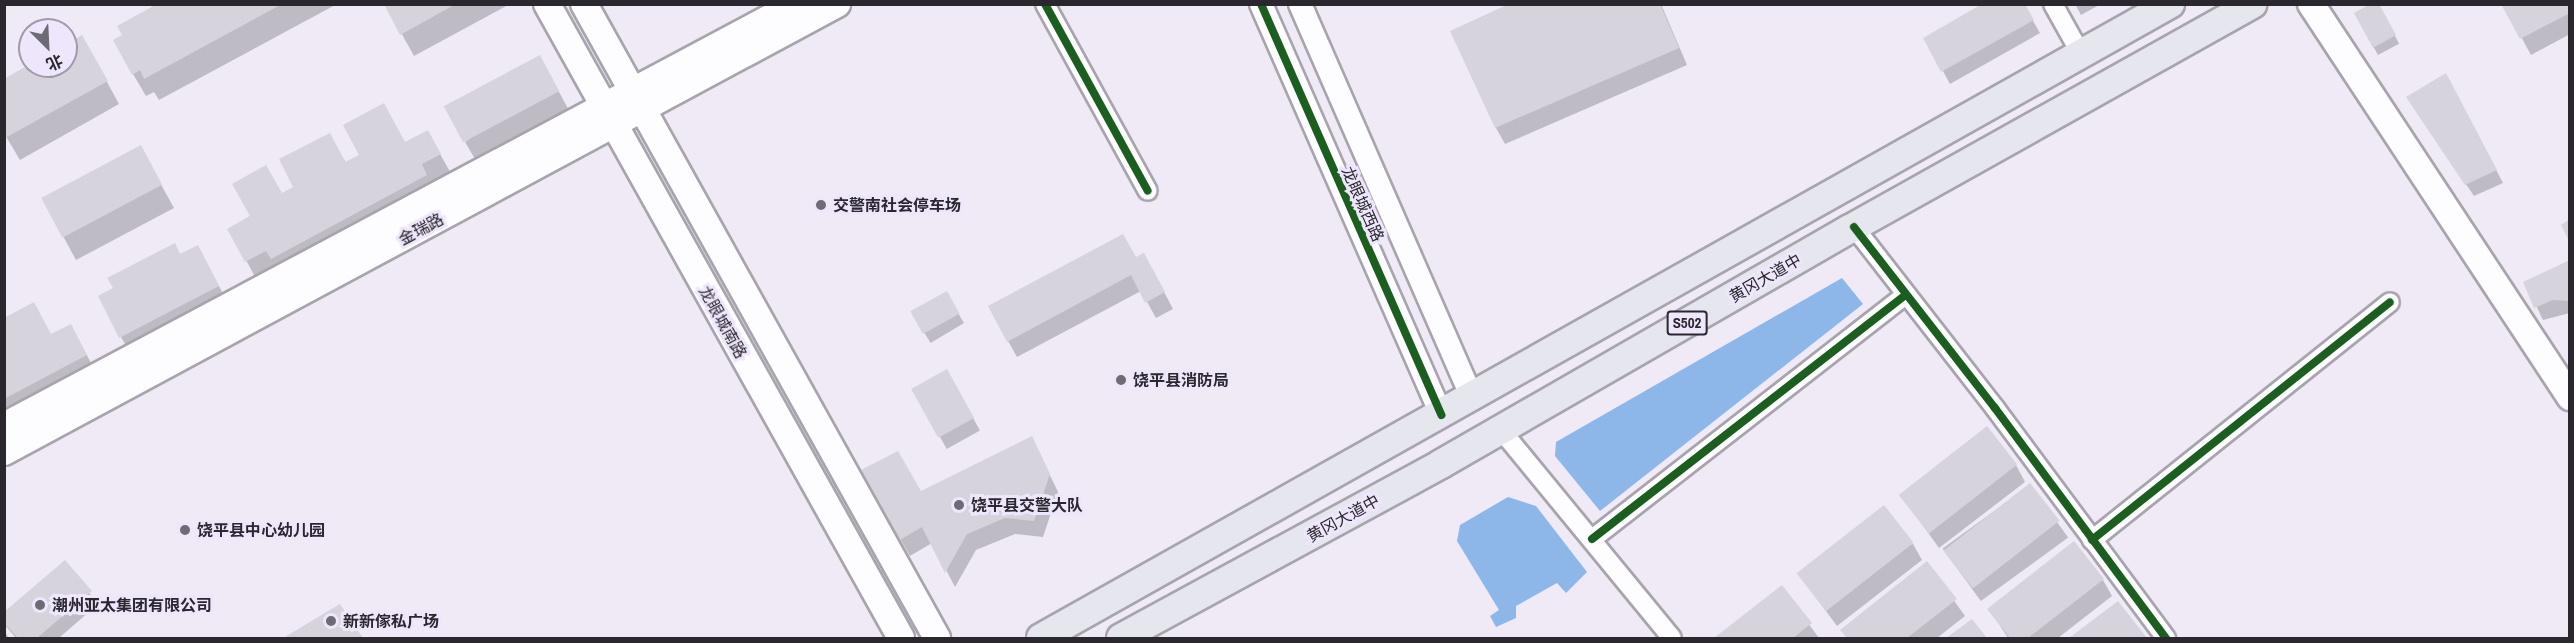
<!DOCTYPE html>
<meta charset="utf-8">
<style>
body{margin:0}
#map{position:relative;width:2574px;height:643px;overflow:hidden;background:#efeaf6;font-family:"Archivo Narrow","Noto Sans SC",sans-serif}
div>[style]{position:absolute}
.water>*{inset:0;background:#8cb7e8}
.shadow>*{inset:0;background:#0003;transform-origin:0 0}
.building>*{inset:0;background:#d6d3dc;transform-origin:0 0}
.roads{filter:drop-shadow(2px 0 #a8a4ad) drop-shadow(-2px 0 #a8a4ad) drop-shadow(0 2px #a8a4ad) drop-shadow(0 -2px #a8a4ad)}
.minor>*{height:18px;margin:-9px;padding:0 9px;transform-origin:9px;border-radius:9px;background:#fdfcfe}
.tertiary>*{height:22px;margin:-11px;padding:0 11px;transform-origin:11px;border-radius:11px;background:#fdfcfe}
.secondary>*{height:26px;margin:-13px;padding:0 13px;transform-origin:13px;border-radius:13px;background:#fdfcfe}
.primary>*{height:28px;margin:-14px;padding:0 14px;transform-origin:14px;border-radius:14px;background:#e6e7ee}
.cycleway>*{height:8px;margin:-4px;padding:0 4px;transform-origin:4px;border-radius:4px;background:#1b5e20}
.dots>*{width:16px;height:16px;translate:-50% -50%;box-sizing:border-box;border:3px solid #eee6fa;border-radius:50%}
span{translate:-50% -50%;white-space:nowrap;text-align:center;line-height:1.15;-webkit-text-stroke:6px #eee6fa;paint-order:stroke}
.shield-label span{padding:2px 4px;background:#eee6fa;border:2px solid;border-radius:4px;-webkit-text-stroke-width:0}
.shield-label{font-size:15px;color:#2a272f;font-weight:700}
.street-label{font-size:16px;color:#2a272f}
.poi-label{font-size:16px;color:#2a272f;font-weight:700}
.left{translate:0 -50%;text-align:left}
.frame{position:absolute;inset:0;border:6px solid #2a272f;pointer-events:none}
.north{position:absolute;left:18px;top:18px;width:60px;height:60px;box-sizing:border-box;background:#eee6fa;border:2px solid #a09aa9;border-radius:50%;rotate:156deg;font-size:16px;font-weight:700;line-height:24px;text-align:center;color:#2a272f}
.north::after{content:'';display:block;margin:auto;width:21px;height:27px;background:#6f6b75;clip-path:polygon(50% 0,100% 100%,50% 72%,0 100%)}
</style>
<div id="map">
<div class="water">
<div style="clip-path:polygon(1842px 278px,1863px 304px,1600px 511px,1555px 456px,1556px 442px)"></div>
<div style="clip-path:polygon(1508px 497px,1536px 506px,1587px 572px,1566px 593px,1557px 583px,1516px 606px,1516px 618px,1496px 627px,1490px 616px,1499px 610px,1457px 541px,1460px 525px)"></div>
</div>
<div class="shadow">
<div style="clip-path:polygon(160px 4px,337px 4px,159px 100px,154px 92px,146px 96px,133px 74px,124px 36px)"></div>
<div style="clip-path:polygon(385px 4px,510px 4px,414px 56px)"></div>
<div style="clip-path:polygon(1513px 4px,1661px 4px,1687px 65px,1505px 144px,1496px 128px)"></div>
<div style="clip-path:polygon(2023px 4px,2040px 33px,1950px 84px,1925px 38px)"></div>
<div style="clip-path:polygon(2075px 4px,2101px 4px,2081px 15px)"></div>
<div style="left:2378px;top:4px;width:45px;height:24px;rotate:62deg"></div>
<div style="clip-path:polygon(2503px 4px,2570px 4px,2570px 34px,2531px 55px)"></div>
<div style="clip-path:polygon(66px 46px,95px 60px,119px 104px,20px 160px,4px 133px,4px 80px,66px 66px)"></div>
<div style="clip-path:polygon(552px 79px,571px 114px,478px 164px,465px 142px)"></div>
<div style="clip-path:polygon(2453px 88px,2503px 183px,2474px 196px,2416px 110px)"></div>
<div style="clip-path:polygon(330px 135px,346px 163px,405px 144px,440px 154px,453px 177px,259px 284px,229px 229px,295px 188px)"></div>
<div style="clip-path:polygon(153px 170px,174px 208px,76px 260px,43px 199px)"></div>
<div style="clip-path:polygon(198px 246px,231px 309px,134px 359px,121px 337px,180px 256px)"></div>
<div style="clip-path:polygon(1136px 259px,1153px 271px,1173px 309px,1156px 318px,1141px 291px,1017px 357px,1008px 341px)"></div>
<div style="clip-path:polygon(2570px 262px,2570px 313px,2543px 320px,2525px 282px)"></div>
<div style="left:946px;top:293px;width:35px;height:39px;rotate:59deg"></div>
<div style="clip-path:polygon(4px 320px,83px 348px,99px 378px,4px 429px)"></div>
<div style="left:947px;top:371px;width:68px;height:38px;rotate:61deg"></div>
<div style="clip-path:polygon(1032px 438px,1058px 492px,1043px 537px,1015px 534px,976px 550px,955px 587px,932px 543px,910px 556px,861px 471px,920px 493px)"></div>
<div style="clip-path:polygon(2016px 465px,2025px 482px,1939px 548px,1901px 495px)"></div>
<div style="left:2030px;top:485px;width:65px;height:108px;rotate:54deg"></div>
<div style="clip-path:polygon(1913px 544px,1922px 560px,1837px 626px,1798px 573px)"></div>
<div style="clip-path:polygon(65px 562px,98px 604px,59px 638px,16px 638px,4px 624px,4px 614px)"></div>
<div style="clip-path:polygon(1927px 563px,1965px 616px,1937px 638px,1847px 638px,1842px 630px)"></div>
<div style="clip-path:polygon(2103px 580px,2112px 596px,2058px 638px,2008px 638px,1989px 609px)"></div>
<div style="clip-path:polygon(1782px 588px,1819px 638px,1717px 638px)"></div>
<div style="clip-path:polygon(2117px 603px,2145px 638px,2072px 638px)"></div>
<div style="clip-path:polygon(339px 606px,361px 638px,286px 638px)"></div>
<div style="clip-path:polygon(4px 630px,7px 635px,9px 638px,4px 638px)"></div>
</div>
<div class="building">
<div style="clip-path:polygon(157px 4px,282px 4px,144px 79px,140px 70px,132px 75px,113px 40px,122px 35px,117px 26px)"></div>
<div style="clip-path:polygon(384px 4px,456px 4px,400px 35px)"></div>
<div style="clip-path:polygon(1509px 4px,1660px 4px,1679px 48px,1495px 128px,1450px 31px)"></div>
<div style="clip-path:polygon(1982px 4px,2025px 4px,2034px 20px,1941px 72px,1923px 38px)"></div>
<div style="clip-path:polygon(2370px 4px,2379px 4px,2396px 35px,2373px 48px,2354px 13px)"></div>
<div style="clip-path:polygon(2501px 4px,2570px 4px,2570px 13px,2520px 39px)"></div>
<div style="clip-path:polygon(82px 35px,108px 81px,5px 138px,4px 79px,30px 64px,66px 66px,66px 44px)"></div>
<div style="left:540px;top:55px;width:41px;height:109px;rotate:62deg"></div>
<div style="clip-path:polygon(2446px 73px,2497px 170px,2465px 185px,2406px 97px)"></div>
<div style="clip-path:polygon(384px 103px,405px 142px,428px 130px,441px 154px,422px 164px,427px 175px,271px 259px,266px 251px,245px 262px,227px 229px,250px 216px,232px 184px,266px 165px,282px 193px,293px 187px,279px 159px,330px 133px,345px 162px,359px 155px,343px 125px)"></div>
<div style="left:141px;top:145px;width:45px;height:113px;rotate:62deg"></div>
<div style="clip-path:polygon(2570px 219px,2570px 243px,2561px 225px)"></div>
<div style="clip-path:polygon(1123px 234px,1136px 257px,1144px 253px,1165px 292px,1145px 303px,1131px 275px,1007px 342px,988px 306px)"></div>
<div style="clip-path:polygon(175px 243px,180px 254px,198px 245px,219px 286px,119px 338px,98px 296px,113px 288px,107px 278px)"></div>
<div style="clip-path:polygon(2570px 260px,2570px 301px,2553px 300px,2534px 308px,2523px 282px)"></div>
<div style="left:947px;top:291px;width:26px;height:42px;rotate:61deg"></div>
<div style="clip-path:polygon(34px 302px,51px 334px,71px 324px,87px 355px,4px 399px,4px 318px)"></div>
<div style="left:947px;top:369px;width:56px;height:41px;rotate:61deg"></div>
<div style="left:1987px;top:426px;width:49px;height:112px;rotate:52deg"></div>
<div style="clip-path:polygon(1032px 436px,1050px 474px,1034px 521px,1005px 518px,967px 534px,945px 573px,922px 527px,900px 540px,859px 471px,898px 451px,921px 491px)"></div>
<div style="left:2030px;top:483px;width:48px;height:110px;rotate:52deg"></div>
<div style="left:1884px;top:505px;width:48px;height:111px;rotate:52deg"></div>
<div style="clip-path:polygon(2074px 541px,2104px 579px,2028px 638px,2010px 638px,1987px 609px)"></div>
<div style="clip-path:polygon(65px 560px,92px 591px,37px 638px,18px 638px,4px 623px,4px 612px)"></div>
<div style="clip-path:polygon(1927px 561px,1957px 599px,1907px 638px,1847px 638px,1840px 630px)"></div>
<div style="clip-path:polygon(1782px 585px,1812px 623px,1793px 638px,1714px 638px)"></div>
<div style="clip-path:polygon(2118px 601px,2147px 638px,2069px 638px)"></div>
<div style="clip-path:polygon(340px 604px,363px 638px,283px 638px)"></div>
<div style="clip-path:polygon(1972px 619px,1987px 638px,1946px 638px)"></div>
</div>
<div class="roads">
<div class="minor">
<div style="left:1045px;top:4px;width:213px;rotate:61.2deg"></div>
<div style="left:2053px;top:4px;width:57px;rotate:60.8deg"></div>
<div style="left:1854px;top:227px;width:229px;rotate:52.1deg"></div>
<div style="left:1995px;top:408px;width:287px;rotate:53.4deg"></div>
<div style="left:1501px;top:430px;width:269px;rotate:50.6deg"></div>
<div style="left:1592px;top:539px;width:397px;rotate:-37.9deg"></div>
<div style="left:2092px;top:540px;width:381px;rotate:-38.6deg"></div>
</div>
<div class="tertiary">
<div style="left:1261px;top:4px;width:449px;rotate:66.3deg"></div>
<div style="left:1300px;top:4px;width:429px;rotate:66.4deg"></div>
</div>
<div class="secondary">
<div style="left:547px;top:4px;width:726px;rotate:60.82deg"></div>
<div style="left:584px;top:4px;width:726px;rotate:60.89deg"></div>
<div style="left:2311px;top:4px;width:471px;rotate:56.6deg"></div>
<div style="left:4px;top:426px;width:897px;rotate:-28.05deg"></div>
<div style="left:4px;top:452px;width:946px;rotate:-28.27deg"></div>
</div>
<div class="primary">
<div style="left:1041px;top:638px;width:1295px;rotate:-29.32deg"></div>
<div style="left:1121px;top:638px;width:364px;rotate:-28.5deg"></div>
<div style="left:1441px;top:464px;width:472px;rotate:-29.9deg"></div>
<div style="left:1850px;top:229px;width:461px;rotate:-29.2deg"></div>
</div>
</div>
<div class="cycleway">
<div style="left:1045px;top:4px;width:213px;rotate:61.2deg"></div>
<div style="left:1261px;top:4px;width:449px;rotate:66.3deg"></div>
<div style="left:1854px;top:227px;width:229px;rotate:52.1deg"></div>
<div style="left:1995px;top:408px;width:287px;rotate:53.4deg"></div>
<div style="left:1592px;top:539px;width:397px;rotate:-37.9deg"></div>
<div style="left:2092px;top:540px;width:381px;rotate:-38.6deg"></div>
</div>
<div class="dots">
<div style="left:821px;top:205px;background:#6f6b75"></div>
<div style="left:1121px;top:380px;background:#6f6b75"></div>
<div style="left:959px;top:505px;background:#6f6b75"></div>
<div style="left:185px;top:530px;background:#6f6b75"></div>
<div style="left:40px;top:605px;background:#6f6b75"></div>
<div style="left:331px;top:621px;background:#6f6b75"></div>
</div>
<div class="shield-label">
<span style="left:1687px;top:323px">S502</span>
</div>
<div class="street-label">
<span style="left:1363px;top:204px;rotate:66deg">龙眼城西路</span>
<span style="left:421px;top:229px;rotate:-28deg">金瑞路</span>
<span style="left:1765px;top:278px;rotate:-30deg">黄冈大道中</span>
<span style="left:723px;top:322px;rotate:61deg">龙眼城南路</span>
<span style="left:1343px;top:518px;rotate:-29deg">黄冈大道中</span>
</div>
<div class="poi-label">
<span class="left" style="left:833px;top:205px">交警南社会停车场</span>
<span class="left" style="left:1133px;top:380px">饶平县消防局</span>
<span class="left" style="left:971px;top:505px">饶平县交警大队</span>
<span class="left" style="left:197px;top:530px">饶平县中心幼儿园</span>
<span class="left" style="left:52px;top:605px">潮州亚太集团有限公司</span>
<span class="left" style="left:343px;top:621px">新新傢私广场</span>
</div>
<div class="frame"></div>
<div class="north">北</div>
</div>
